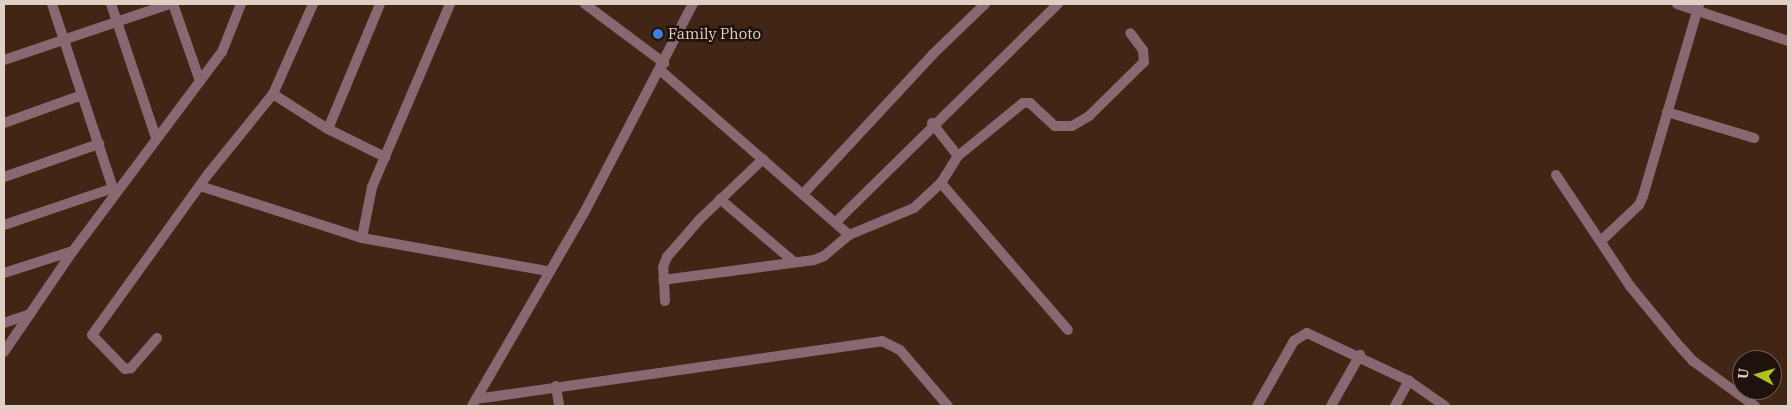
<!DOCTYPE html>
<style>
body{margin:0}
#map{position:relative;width:1792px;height:410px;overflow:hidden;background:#412616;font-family:"IBM Plex Serif",serif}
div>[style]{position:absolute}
.minor>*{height:10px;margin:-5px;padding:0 5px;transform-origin:5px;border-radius:5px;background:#886871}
.tertiary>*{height:10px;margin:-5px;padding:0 5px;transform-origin:5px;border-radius:5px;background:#886871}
.dots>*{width:14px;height:14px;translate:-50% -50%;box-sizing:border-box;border:2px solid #1f120c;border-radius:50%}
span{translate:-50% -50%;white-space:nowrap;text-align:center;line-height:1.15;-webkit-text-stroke:5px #1f120c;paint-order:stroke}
.poi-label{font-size:15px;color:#e1cfc5}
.left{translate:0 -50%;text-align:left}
.frame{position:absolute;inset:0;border:5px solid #e1cfc5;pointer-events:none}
.north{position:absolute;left:1732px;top:350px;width:50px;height:50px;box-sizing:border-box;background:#1f120c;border:1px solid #6d5e56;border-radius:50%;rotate:276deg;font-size:14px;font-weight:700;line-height:20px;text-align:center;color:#e1cfc5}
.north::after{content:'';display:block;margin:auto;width:18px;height:22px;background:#aac717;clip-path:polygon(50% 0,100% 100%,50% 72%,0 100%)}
</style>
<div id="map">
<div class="minor">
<div style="left:52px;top:4px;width:194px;rotate:71.7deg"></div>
<div style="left:113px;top:188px;width:5px;rotate:37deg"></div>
<div style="left:111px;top:4px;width:141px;rotate:71.4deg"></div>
<div style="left:173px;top:4px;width:82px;rotate:70.7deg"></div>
<div style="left:1677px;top:4px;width:117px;rotate:18.4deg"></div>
<div style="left:660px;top:70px;width:251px;rotate:41.1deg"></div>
<div style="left:849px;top:235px;width:33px;rotate:140deg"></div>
<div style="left:824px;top:256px;width:11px;rotate:158deg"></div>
<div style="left:814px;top:260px;width:152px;rotate:172.5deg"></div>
<div style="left:273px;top:94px;width:65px;rotate:32.5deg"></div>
<div style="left:328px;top:129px;width:64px;rotate:26.2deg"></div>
<div style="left:1667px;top:112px;width:91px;rotate:16.6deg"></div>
<div style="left:4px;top:123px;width:83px;rotate:-19.7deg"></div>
<div style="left:932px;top:123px;width:42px;rotate:51.8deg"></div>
<div style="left:328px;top:129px;width:135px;rotate:-67.4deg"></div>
<div style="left:1556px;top:175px;width:133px;rotate:56.3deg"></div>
<div style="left:1630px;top:286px;width:71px;rotate:50.7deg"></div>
<div style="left:1675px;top:341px;width:27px;rotate:48deg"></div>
<div style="left:1693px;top:361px;width:77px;rotate:36deg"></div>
<div style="left:4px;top:177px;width:101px;rotate:-19.2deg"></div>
<div style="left:941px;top:183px;width:194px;rotate:49.2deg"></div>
<div style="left:200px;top:186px;width:170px;rotate:17.8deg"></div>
<div style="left:362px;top:238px;width:189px;rotate:10.1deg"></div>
<div style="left:804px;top:193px;width:190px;rotate:-47.1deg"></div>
<div style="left:933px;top:54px;width:72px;rotate:-43.9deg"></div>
<div style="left:720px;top:199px;width:97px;rotate:40.4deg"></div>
<div style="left:836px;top:222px;width:311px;rotate:-44.5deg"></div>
<div style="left:4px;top:225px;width:115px;rotate:-18.7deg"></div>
<div style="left:849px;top:235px;width:70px;rotate:-22.6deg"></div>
<div style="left:914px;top:208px;width:37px;rotate:-43deg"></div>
<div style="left:941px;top:183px;width:32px;rotate:-58deg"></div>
<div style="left:958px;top:156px;width:84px;rotate:-39.2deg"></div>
<div style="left:1023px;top:103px;width:7px"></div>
<div style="left:1030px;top:103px;width:34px;rotate:43deg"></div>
<div style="left:1055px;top:126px;width:17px"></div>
<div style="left:1072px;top:126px;width:20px;rotate:-30deg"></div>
<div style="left:1089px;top:116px;width:77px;rotate:-44.5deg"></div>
<div style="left:1144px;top:62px;width:12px;rotate:-95deg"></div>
<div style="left:1143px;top:50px;width:21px;rotate:-127deg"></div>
<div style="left:362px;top:238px;width:52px;rotate:-78.9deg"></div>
<div style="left:372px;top:187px;width:199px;rotate:-66.9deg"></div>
<div style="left:1602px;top:240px;width:51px;rotate:-43.4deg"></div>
<div style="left:1639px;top:205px;width:10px;rotate:-66deg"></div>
<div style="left:1643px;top:196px;width:200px;rotate:-73.7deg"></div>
<div style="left:4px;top:273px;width:72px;rotate:-17.7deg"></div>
<div style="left:665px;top:301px;width:34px;rotate:-93deg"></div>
<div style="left:663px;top:267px;width:11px;rotate:-68deg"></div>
<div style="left:667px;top:257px;width:50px;rotate:-49deg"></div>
<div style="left:700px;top:219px;width:87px;rotate:-43.6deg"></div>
<div style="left:4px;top:323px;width:28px;rotate:-19deg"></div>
<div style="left:157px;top:338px;width:40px;rotate:131deg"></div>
<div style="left:131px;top:368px;width:6px;rotate:171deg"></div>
<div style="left:125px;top:369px;width:47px;rotate:-134.1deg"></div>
<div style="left:92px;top:335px;width:200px;rotate:-54.2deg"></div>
<div style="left:209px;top:173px;width:102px;rotate:-51deg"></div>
<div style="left:273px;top:94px;width:98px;rotate:-66deg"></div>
<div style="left:4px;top:352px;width:122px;rotate:-55.7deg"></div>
<div style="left:73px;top:251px;width:249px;rotate:-53.2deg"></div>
<div style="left:222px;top:52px;width:52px;rotate:-68.4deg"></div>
<div style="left:556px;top:386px;width:20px;rotate:81deg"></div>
<div style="left:476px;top:399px;width:410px;rotate:-8.1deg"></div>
<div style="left:882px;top:341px;width:20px;rotate:27deg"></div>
<div style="left:900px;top:350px;width:74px;rotate:49.4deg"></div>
<div style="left:1257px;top:406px;width:75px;rotate:-60.4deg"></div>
<div style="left:1294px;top:341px;width:15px;rotate:-32deg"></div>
<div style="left:1307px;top:333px;width:113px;rotate:25.2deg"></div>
<div style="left:1409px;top:381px;width:44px;rotate:34.8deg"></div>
<div style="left:1331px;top:406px;width:59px;rotate:-60.4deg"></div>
<div style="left:1395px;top:406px;width:29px;rotate:-61deg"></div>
</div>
<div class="tertiary">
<div style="left:585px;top:4px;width:99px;rotate:36.8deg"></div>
<div style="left:4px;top:60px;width:174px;rotate:-18.7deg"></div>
<div style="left:472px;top:406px;width:223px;rotate:-59.9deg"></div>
<div style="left:584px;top:213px;width:236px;rotate:-62.5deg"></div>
</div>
<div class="dots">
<div style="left:658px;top:34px;background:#3f7fe0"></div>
</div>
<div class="poi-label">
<span class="left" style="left:668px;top:34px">Family Photo</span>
</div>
<div class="frame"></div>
<div class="north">U</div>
</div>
